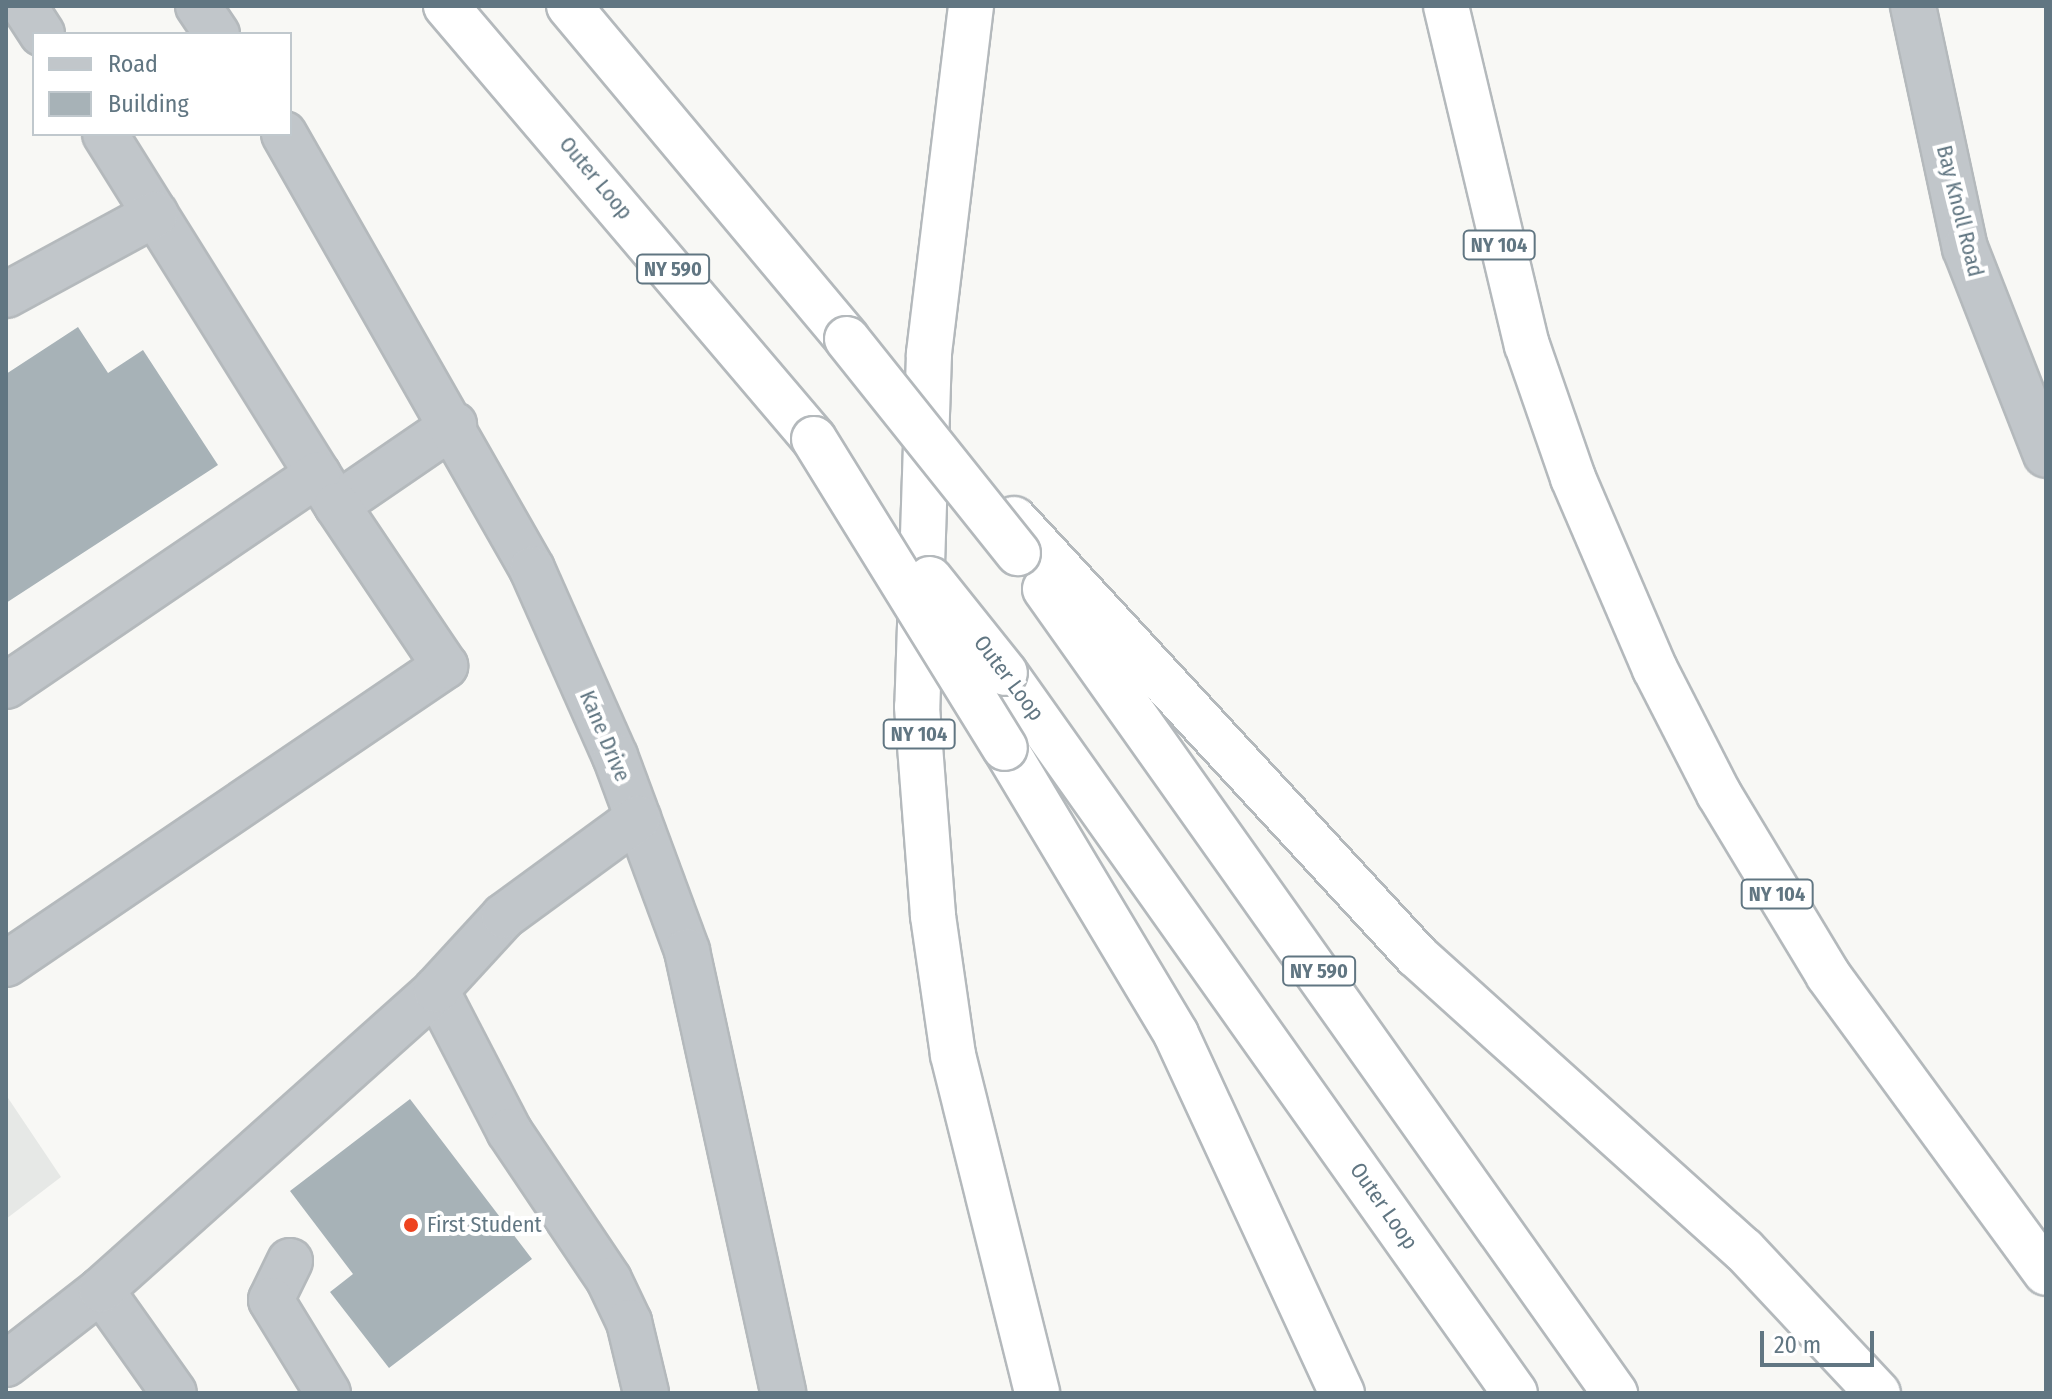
<!DOCTYPE html>
<style>
body{margin:0}
#map{position:relative;width:2052px;height:1399px;overflow:hidden;background:#f8f8f5;font-family:"Fira Sans Condensed",sans-serif}
div>[style]{position:absolute}
.built>*{inset:0;background:#e6e8e6}
.building>*{inset:0;background:#a7b2b7}
.roads{filter:drop-shadow(2px 0 #b4b9bc) drop-shadow(-2px 0 #b4b9bc) drop-shadow(0 2px #b4b9bc) drop-shadow(0 -2px #b4b9bc)}
.minor>*{height:44px;margin:-22px;padding:0 22px;transform-origin:22px;border-radius:22px;background:#c1c6ca}
.highway>*{height:44px;margin:-22px;padding:0 22px;transform-origin:22px;border-radius:22px;background:#fff}
.bridges{filter:drop-shadow(2px 0 #b4b9bc) drop-shadow(-2px 0 #b4b9bc) drop-shadow(0 2px #b4b9bc) drop-shadow(0 -2px #b4b9bc)}
.highway-bridge>*{height:44px;margin:-22px;padding:0 22px;transform-origin:22px;border-radius:22px;background:#fff}
.dots>*{width:22px;height:22px;translate:-50% -50%;box-sizing:border-box;border:4px solid #fff;border-radius:50%}
span{translate:-50% -50%;white-space:nowrap;text-align:center;line-height:1.15;-webkit-text-stroke:8px #fff;paint-order:stroke}
.shield-label span{padding:2px 6px;background:#fff;border:2px solid;border-radius:6px;-webkit-text-stroke-width:0}
.shield-label{font-size:20px;color:#617682;font-weight:700}
.street-label{font-size:22px;color:#617682}
.poi-label{font-size:22px;color:#617682}
.left{translate:0 -50%;text-align:left}
.frame{position:absolute;inset:0;border:8px solid #617682;pointer-events:none}
.legend{position:absolute;left:32px;top:32px;width:260px;height:104px;box-sizing:border-box;background:#fff;border:2px solid #c0c8cd;margin:0;padding:10px 14px;list-style:none;font-size:24px;color:#617682}
.legend li{display:flex;align-items:center;gap:16px;height:40px}
.legend b{width:40px;border:2px solid #c0c8cd}
.scale{position:absolute;left:1760px;top:1331px;width:114px;height:36px;box-sizing:border-box;border:4px solid #617682;border-top:0;padding-left:10px;font-size:24px;line-height:28px;white-space:nowrap;color:#617682;-webkit-text-stroke:6px #fff;paint-order:stroke}
</style>
<div id="map">
<div class="built">
<div style="clip-path:polygon(6px 1095px,61px 1177px,6px 1219px)"></div>
</div>
<div class="building">
<div style="clip-path:polygon(78px 327px,108px 373px,143px 350px,218px 465px,6px 603px,6px 374px)"></div>
<div style="clip-path:polygon(410px 1099px,532px 1259px,389px 1368px,330px 1292px,353px 1274px,290px 1191px)"></div>
</div>
<div class="roads">
<div class="minor">
<div style="left:24px;top:6px;width:33px;rotate:57deg"></div>
<div style="left:198px;top:6px;width:34px;rotate:56deg"></div>
<div style="left:1913px;top:6px;width:248px;rotate:77.9deg"></div>
<div style="left:1965px;top:248px;width:222px;rotate:68.6deg"></div>
<div style="left:105px;top:134px;width:438px;rotate:58deg"></div>
<div style="left:337px;top:505px;width:142px;rotate:-34.4deg"></div>
<div style="left:284px;top:134px;width:501px;rotate:60.31deg"></div>
<div style="left:532px;top:569px;width:205px;rotate:66.1deg"></div>
<div style="left:615px;top:756px;width:208px;rotate:69.7deg"></div>
<div style="left:687px;top:951px;width:452px;rotate:77.7deg"></div>
<div style="left:6px;top:295px;width:170px;rotate:-28.5deg"></div>
<div style="left:6px;top:686px;width:377px;rotate:-34.2deg"></div>
<div style="left:6px;top:964px;width:531px;rotate:-34.17deg"></div>
<div style="left:445px;top:666px;width:194px;rotate:-123.9deg"></div>
<div style="left:436px;top:990px;width:159px;rotate:62.6deg"></div>
<div style="left:509px;top:1131px;width:179px;rotate:56.1deg"></div>
<div style="left:609px;top:1280px;width:47px;rotate:64.5deg"></div>
<div style="left:629px;top:1322px;width:73px;rotate:76.5deg"></div>
<div style="left:290px;top:1261px;width:43px;rotate:116deg"></div>
<div style="left:271px;top:1300px;width:109px;rotate:58.5deg"></div>
<div style="left:101px;top:1290px;width:126px;rotate:54.7deg"></div>
<div style="left:6px;top:1364px;width:120px;rotate:-37.9deg"></div>
<div style="left:101px;top:1290px;width:450px;rotate:-41.8deg"></div>
<div style="left:436px;top:990px;width:100px;rotate:-47.4deg"></div>
<div style="left:504px;top:916px;width:166px;rotate:-36.2deg"></div>
</div>
<div class="highway">
<div style="left:446px;top:6px;width:568px;rotate:49.64deg"></div>
<div style="left:569px;top:6px;width:434px;rotate:50.1deg"></div>
<div style="left:971px;top:6px;width:351px;rotate:96.9deg"></div>
<div style="left:929px;top:354px;width:353px;rotate:91.9deg"></div>
<div style="left:917px;top:707px;width:210px;rotate:85.6deg"></div>
<div style="left:933px;top:916px;width:140px;rotate:81.8deg"></div>
<div style="left:953px;top:1055px;width:348px;rotate:76deg"></div>
<div style="left:1446px;top:6px;width:349px;rotate:76.6deg"></div>
<div style="left:1527px;top:345px;width:141px;rotate:70.9deg"></div>
<div style="left:1573px;top:478px;width:208px;rotate:66.8deg"></div>
<div style="left:1655px;top:669px;width:140px;rotate:62.9deg"></div>
<div style="left:1719px;top:794px;width:211px;rotate:58.9deg"></div>
<div style="left:1828px;top:975px;width:369px;rotate:53.8deg"></div>
<div style="left:1014px;top:519px;width:594px;rotate:47.32deg"></div>
<div style="left:1417px;top:956px;width:440px;rotate:42deg"></div>
<div style="left:1744px;top:1250px;width:196px;rotate:46.9deg"></div>
<div style="left:1045px;top:589px;width:986px;rotate:54.67deg"></div>
<div style="left:1005px;top:673px;width:882px;rotate:54.69deg"></div>
<div style="left:1005px;top:748px;width:333px;rotate:59.1deg"></div>
<div style="left:1176px;top:1034px;width:396px;rotate:65.2deg"></div>
</div>
</div>
<div class="bridges">
<div class="highway-bridge">
<div style="left:847px;top:339px;width:274px;rotate:51.4deg"></div>
<div style="left:814px;top:439px;width:363px;rotate:58.3deg"></div>
<div style="left:930px;top:579px;width:120px;rotate:51.4deg"></div>
</div>
</div>
<div class="dots">
<div style="left:411px;top:1225px;background:#ee431f"></div>
</div>
<div class="shield-label">
<span style="left:1499px;top:245px">NY 104</span>
<span style="left:673px;top:269px">NY 590</span>
<span style="left:919px;top:734px">NY 104</span>
<span style="left:1777px;top:894px">NY 104</span>
<span style="left:1319px;top:971px">NY 590</span>
</div>
<div class="street-label">
<span style="left:596px;top:178px;rotate:50deg">Outer Loop</span>
<span style="left:1960px;top:211px;rotate:76deg">Bay Knoll Road</span>
<span style="left:1009px;top:678px;rotate:53deg">Outer Loop</span>
<span style="left:605px;top:736px;rotate:67deg">Kane Drive</span>
<span style="left:1384px;top:1206px;rotate:55deg">Outer Loop</span>
</div>
<div class="poi-label">
<span class="left" style="left:427px;top:1225px">First Student</span>
</div>
<div class="frame"></div>
<ul class="legend">
<li><b style="height:10px;background:#c1c6ca"></b>Road</li>
<li><b style="height:22px;background:#a7b2b7"></b>Building</li>
</ul>
<div class="scale">20 m</div>
</div>
